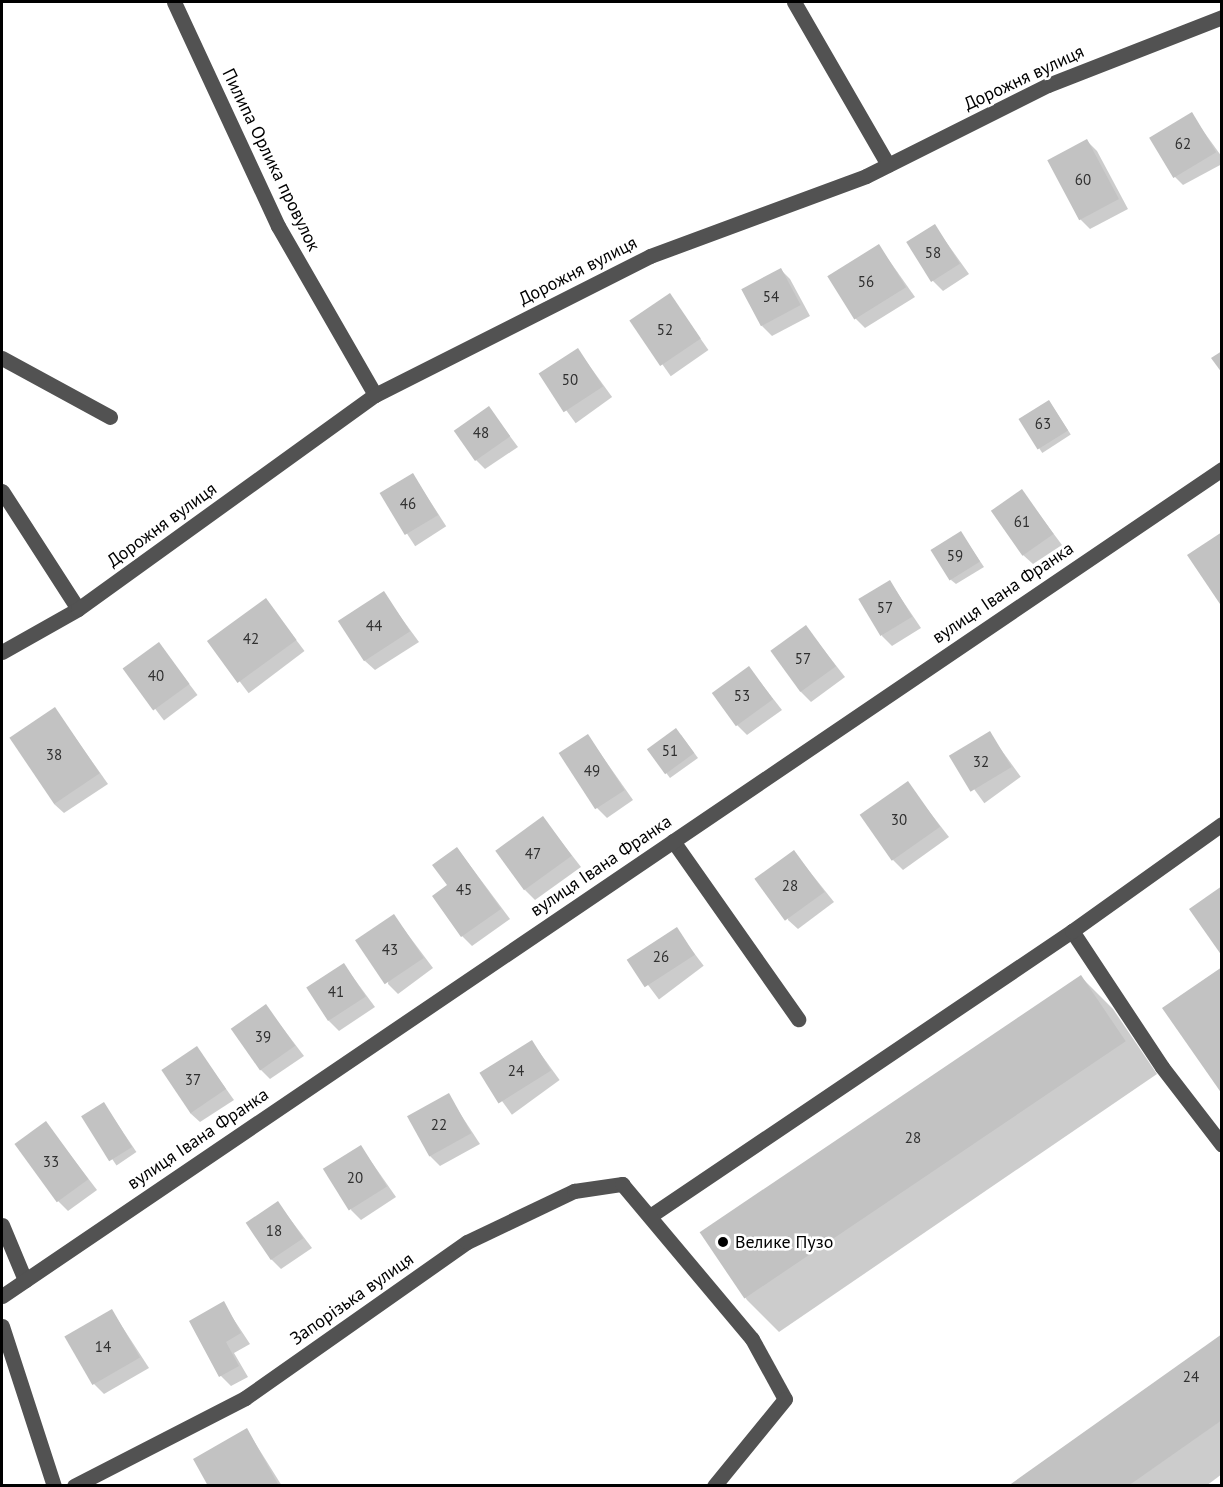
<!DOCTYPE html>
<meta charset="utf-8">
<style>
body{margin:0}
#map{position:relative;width:1223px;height:1487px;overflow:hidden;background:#fff;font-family:"PT Sans",sans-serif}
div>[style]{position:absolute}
.shadow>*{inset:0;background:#0003;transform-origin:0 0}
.building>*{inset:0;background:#c2c2c2;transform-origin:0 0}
.minor>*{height:15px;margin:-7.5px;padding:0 7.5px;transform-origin:7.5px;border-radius:7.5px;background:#525252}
.dots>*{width:16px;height:16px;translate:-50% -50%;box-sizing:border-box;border:3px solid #fff;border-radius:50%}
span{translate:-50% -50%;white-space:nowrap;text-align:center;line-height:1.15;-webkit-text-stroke:5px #fff;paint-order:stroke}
.number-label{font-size:15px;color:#303030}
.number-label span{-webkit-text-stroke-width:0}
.street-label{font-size:18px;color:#000}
.poi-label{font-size:18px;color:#000}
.left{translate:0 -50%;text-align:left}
.frame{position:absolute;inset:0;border:3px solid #000;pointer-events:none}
</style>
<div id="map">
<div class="shadow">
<div style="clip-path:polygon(1191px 114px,1222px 157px,1222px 164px,1183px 185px,1173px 175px)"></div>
<div style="clip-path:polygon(1087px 141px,1097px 151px,1128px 209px,1090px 229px,1080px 219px)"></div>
<div style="clip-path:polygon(934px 225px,969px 274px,943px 291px,933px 281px)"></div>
<div style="clip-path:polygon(879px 246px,915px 297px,865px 328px,855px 318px)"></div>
<div style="clip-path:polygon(780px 269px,790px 279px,810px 316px,772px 336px,762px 326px)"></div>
<div style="left:670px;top:295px;width:67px;height:46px;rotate:55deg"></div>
<div style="left:578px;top:350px;width:58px;height:45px;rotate:54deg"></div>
<div style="left:1049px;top:401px;width:40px;height:34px;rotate:57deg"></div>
<div style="clip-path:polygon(489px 408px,518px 447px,485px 469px,475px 459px)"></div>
<div style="left:413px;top:475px;width:61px;height:37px;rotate:57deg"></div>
<div style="clip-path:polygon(1022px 491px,1062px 545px,1033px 564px,1023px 555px)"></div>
<div style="clip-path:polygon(961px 533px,984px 567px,956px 584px,951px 580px)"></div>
<div style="clip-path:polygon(890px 582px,921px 628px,892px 646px,882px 636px)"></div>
<div style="clip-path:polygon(383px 593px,419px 642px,375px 670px,365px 661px)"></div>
<div style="left:266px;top:600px;width:64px;height:70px;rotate:53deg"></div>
<div style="clip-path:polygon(806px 627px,845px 677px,811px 702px,801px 692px)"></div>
<div style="left:159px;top:644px;width:64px;height:42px;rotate:53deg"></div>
<div style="clip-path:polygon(749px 668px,782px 710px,747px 735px,737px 725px)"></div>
<div style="clip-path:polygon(55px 709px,108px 784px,64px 813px,54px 804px)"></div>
<div style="left:989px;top:733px;width:54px;height:45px;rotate:54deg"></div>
<div style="clip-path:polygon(681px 735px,698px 758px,670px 778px,649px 750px)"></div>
<div style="clip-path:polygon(588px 736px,633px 800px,607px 818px,597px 808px)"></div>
<div style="clip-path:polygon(907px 783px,949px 837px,903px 870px,893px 860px)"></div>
<div style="clip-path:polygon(543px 818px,581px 867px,535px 900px,525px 890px)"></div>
<div style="clip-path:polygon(457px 848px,510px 919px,472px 946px,462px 936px)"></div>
<div style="clip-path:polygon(794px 852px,834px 902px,798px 929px,788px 920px)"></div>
<div style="clip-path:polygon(394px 916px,433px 968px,398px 994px,388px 984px)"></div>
<div style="left:676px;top:929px;width:46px;height:56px;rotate:53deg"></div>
<div style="clip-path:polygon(344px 965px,375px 1007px,339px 1031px,329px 1021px)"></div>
<div style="clip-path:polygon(1081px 977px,1113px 1009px,1157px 1074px,779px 1332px,747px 1300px,703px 1236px)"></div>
<div style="clip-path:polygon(266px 1006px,304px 1056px,270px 1079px,260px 1069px)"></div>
<div style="left:532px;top:1042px;width:47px;height:59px;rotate:54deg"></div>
<div style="clip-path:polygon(197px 1048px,234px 1100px,200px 1122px,190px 1113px)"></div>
<div style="clip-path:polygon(448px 1095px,480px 1144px,440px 1166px,430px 1156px)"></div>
<div style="left:104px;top:1104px;width:58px;height:24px;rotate:56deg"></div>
<div style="clip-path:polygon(46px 1123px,97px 1190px,68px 1211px,58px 1201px)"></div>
<div style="clip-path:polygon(361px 1147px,396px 1197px,361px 1220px,351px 1210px)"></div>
<div style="clip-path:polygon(278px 1203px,312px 1248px,281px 1269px,271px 1259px)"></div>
<div style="clip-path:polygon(223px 1303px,250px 1344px,234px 1353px,248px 1377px,231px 1386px,221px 1376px)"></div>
<div style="clip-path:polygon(112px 1311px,149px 1368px,104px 1394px,94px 1384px)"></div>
<div style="clip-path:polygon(1222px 1336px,1222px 1474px,1206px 1486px,1010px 1486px)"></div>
<div style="clip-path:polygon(247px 1430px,282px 1486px,210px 1486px)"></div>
</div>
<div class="building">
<div style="left:1192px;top:112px;width:47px;height:50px;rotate:59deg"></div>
<div style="left:1087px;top:139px;width:68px;height:45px;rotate:62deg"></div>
<div style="left:935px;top:224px;width:47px;height:34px;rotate:58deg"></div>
<div style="left:879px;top:244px;width:51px;height:61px;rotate:58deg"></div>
<div style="left:781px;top:268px;width:42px;height:45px;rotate:62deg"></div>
<div style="left:670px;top:293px;width:55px;height:49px;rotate:56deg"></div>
<div style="left:578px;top:348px;width:46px;height:47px;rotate:57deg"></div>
<div style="clip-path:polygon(1222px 351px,1222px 373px,1211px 358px)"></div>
<div style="left:1049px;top:400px;width:36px;height:36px;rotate:58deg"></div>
<div style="left:489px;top:406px;width:37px;height:43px;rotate:55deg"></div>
<div style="left:413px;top:473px;width:49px;height:39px;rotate:59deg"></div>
<div style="left:1022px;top:489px;width:55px;height:38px;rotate:55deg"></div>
<div style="left:961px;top:531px;width:36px;height:36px;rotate:58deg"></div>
<div style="clip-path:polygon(1222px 532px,1222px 607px,1187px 555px)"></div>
<div style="left:890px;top:580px;width:43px;height:37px;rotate:59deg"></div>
<div style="left:384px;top:591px;width:48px;height:55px;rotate:57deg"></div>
<div style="left:266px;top:598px;width:52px;height:73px;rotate:54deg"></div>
<div style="left:806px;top:625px;width:51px;height:44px;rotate:54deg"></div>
<div style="left:159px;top:642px;width:52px;height:45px;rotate:54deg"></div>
<div style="left:749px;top:666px;width:41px;height:46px;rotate:54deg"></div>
<div style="left:55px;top:707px;width:80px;height:55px;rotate:56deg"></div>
<div style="left:676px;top:728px;width:31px;height:36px;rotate:54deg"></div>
<div style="left:990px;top:731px;width:42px;height:48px;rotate:59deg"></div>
<div style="left:588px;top:734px;width:67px;height:35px;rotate:57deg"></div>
<div style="left:908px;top:781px;width:56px;height:59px;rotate:55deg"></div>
<div style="left:543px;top:816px;width:49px;height:59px;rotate:54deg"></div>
<div style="clip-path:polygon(457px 847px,501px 909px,461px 937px,432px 896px,447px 885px,432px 865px)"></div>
<div style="left:794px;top:850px;width:52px;height:49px;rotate:54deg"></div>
<div style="clip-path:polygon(1222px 886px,1222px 956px,1189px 909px)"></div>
<div style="left:394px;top:914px;width:53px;height:47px;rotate:56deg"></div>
<div style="left:677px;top:927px;width:33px;height:60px;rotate:57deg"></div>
<div style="left:344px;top:963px;width:40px;height:45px;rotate:57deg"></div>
<div style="clip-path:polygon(1222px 967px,1222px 1094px,1162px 1008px)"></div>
<div style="left:1081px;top:975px;width:80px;height:460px;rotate:56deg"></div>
<div style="left:266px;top:1004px;width:51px;height:43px;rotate:55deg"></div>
<div style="left:532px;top:1040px;width:36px;height:62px;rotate:58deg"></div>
<div style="left:197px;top:1046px;width:52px;height:43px;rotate:56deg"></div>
<div style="left:449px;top:1093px;width:46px;height:48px;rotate:61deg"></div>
<div style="left:104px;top:1102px;width:53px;height:27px;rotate:58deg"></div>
<div style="left:46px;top:1121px;width:72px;height:39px;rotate:54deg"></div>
<div style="left:361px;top:1145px;width:49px;height:45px;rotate:58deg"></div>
<div style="left:278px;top:1201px;width:45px;height:39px;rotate:56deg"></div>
<div style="clip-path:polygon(224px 1301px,241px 1333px,226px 1342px,239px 1366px,219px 1377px,189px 1321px)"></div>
<div style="left:112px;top:1309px;width:56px;height:55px;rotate:60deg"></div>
<div style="clip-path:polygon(1222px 1334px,1222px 1420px,1128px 1486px,1008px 1486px)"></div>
<div style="clip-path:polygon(247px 1428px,279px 1486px,208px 1486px,193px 1459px)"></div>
</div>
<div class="minor">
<div style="left:174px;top:2px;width:247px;rotate:65.1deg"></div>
<div style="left:278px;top:226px;width:195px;rotate:60.1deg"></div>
<div style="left:794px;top:2px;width:188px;rotate:60deg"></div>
<div style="left:2px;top:358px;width:123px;rotate:28.6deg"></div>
<div style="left:2px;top:491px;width:140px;rotate:57.2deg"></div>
<div style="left:2px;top:652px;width:87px;rotate:-29.5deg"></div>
<div style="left:78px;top:609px;width:366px;rotate:-35.8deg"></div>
<div style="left:375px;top:395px;width:308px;rotate:-26.8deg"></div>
<div style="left:650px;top:256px;width:230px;rotate:-20.3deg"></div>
<div style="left:866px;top:176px;width:203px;rotate:-26.6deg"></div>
<div style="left:1048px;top:85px;width:187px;rotate:-21.3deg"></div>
<div style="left:673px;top:841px;width:218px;rotate:54.9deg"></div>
<div style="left:1072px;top:931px;width:163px;rotate:56.5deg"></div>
<div style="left:1162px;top:1067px;width:98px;rotate:52.4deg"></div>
<div style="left:650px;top:1216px;width:509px;rotate:-34.03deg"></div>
<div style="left:1072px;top:931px;width:184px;rotate:-35.5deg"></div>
<div style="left:2px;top:1225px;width:60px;rotate:67.3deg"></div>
<div style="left:2px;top:1296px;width:1474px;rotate:-34.13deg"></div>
<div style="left:2px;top:1326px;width:168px;rotate:72deg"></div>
<div style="left:74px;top:1486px;width:192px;rotate:-27.2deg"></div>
<div style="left:245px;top:1398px;width:271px;rotate:-35.1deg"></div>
<div style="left:467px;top:1242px;width:119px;rotate:-25.5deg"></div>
<div style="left:574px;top:1191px;width:49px;rotate:-8.3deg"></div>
<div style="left:622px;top:1184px;width:202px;rotate:50deg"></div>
<div style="left:752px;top:1339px;width:68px;rotate:61.2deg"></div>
<div style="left:785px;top:1399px;width:112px;rotate:129.2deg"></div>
</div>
<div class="dots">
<div style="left:723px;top:1242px;background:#000"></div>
</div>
<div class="number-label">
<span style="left:1183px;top:144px">62</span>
<span style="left:1083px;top:180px">60</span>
<span style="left:933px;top:253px">58</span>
<span style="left:866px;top:282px">56</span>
<span style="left:771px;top:297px">54</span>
<span style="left:665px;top:330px">52</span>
<span style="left:570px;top:380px">50</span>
<span style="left:1043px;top:424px">63</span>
<span style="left:481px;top:433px">48</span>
<span style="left:408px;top:504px">46</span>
<span style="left:1022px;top:522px">61</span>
<span style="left:955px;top:556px">59</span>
<span style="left:885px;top:608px">57</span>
<span style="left:374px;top:626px">44</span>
<span style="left:251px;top:639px">42</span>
<span style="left:803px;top:659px">57</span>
<span style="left:156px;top:676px">40</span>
<span style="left:742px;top:696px">53</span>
<span style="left:670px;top:751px">51</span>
<span style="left:54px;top:755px">38</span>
<span style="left:981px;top:762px">32</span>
<span style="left:592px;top:771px">49</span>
<span style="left:899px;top:820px">30</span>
<span style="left:533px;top:854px">47</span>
<span style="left:790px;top:886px">28</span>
<span style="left:464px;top:890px">45</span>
<span style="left:390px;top:950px">43</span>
<span style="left:661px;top:957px">26</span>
<span style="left:336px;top:992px">41</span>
<span style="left:263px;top:1037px">39</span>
<span style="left:516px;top:1071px">24</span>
<span style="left:193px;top:1080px">37</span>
<span style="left:439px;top:1125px">22</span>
<span style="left:913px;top:1138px">28</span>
<span style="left:51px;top:1162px">33</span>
<span style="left:355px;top:1178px">20</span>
<span style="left:274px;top:1231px">18</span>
<span style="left:103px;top:1347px">14</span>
<span style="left:1191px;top:1377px">24</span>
</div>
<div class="street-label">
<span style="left:1024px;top:78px;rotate:-25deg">Дорожня вулиця</span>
<span style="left:271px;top:160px;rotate:64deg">Пилипа Орлика провулок</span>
<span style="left:578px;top:271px;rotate:-27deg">Дорожня вулиця</span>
<span style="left:162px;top:525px;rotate:-36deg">Дорожня вулиця</span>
<span style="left:1003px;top:593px;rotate:-34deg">вулиця Івана Франка</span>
<span style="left:601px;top:866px;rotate:-34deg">вулиця Івана Франка</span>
<span style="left:198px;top:1139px;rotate:-34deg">вулиця Івана Франка</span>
<span style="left:352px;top:1299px;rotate:-35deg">Запорізька вулиця</span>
</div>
<div class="poi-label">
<span class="left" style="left:735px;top:1242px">Велике Пузо</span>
</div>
<div class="frame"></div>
</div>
